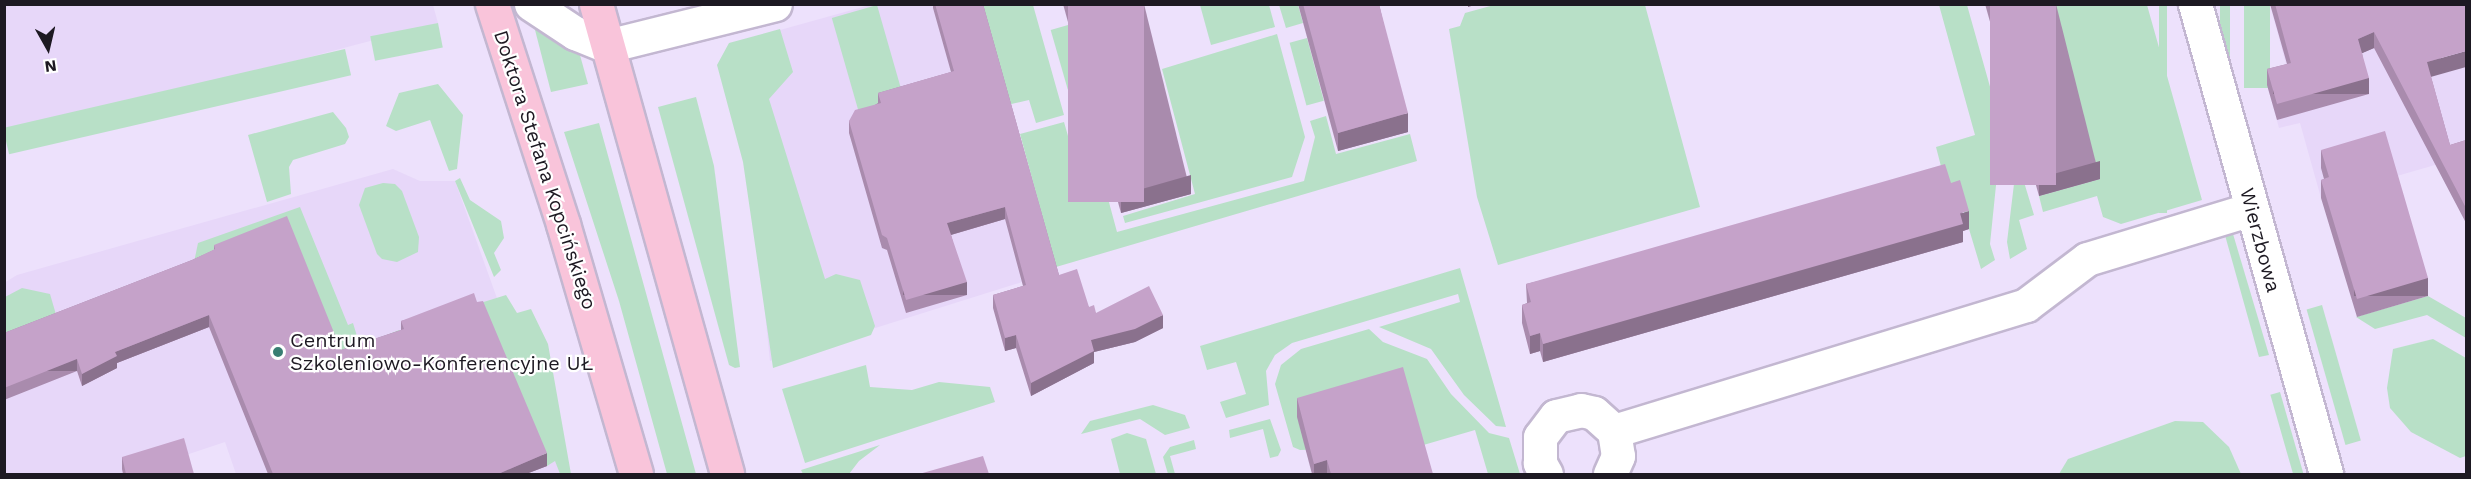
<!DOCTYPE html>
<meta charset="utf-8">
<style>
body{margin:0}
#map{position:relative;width:2471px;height:479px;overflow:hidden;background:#ede1fc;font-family:"Work Sans",sans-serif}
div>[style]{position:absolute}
.built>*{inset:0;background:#e7d7f9}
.green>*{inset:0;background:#b8e0c7;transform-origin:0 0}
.roads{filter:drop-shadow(2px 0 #c3b7d1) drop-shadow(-2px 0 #c3b7d1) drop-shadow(0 2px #c3b7d1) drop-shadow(0 -2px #c3b7d1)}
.minor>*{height:33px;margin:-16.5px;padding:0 16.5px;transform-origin:16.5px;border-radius:16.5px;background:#fff}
.tertiary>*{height:33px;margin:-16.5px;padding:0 16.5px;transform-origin:16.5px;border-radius:16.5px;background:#fff}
.primary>*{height:33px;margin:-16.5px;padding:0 16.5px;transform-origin:16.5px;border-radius:16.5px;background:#f9c4da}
.wall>*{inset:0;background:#a98bad}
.shaded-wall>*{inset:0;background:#8a718d;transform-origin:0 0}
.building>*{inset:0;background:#c5a2c9;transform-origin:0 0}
.dots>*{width:16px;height:16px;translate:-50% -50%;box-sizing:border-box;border:3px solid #fff;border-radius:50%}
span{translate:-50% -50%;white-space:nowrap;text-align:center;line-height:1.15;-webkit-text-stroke:4.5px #fff;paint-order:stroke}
.street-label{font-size:20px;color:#1d1922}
.poi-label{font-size:20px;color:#1d1922}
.left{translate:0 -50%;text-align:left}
.frame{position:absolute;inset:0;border:6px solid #1d1922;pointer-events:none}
.north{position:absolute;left:18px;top:18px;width:60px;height:60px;-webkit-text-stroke:4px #fff;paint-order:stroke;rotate:172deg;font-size:16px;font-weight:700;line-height:24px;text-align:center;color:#1d1922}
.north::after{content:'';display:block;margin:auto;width:21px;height:27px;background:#1d1922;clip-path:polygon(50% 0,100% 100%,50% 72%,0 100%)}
</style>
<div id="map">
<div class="built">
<div style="clip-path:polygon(433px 5px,438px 23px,5px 138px,5px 5px)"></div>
<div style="clip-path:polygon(870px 5px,980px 5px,1054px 272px,770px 361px,737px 42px)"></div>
<div style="clip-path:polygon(2270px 5px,2466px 5px,2466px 156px,2321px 198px,2300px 123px,2279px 128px,2267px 85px,2290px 79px)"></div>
<div style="clip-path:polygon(393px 169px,420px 181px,455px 181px,560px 474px,236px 474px,225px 442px,186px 455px,191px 474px,5px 474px,4px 283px,17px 275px)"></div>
</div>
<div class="green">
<div style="left:877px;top:5px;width:97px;height:47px;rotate:74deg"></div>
<div style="clip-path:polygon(980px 5px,1033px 5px,1064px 115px,1036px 123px,1029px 100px,1007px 105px)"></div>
<div style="clip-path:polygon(1200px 5px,1269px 5px,1275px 27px,1211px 45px)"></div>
<div style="clip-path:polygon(1279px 5px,1298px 5px,1303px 23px,1286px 28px)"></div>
<div style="clip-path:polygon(1494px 5px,1645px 5px,1700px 207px,1498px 265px,1477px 197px,1449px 29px,1460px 26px,1465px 13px)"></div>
<div style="clip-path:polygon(1939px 5px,1967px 5px,2005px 140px,1999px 156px,1990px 244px,1995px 260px,1981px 269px,1960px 199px,1945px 182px,1936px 147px,1975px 135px)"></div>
<div style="clip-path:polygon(2051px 5px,2147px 5px,2202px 200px,2121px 224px,2103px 217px,2097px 196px,2043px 212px,2039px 196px,2100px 179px)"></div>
<div style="left:2159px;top:5px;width:8px;height:208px"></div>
<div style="left:2220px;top:5px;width:10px;height:126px"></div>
<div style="left:2244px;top:5px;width:26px;height:83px"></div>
<div style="left:438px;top:23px;width:25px;height:69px;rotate:79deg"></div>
<div style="left:1068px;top:25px;width:62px;height:18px;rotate:74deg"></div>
<div style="clip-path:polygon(534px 26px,578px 48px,588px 84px,551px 92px)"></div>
<div style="clip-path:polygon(780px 29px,793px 72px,769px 99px,825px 279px,836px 274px,860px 280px,875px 326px,871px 335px,773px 368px,743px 162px,717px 65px,729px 43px)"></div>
<div style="clip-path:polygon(1277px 34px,1305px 137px,1292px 177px,1125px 223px,1123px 216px,1195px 194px,1162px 69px)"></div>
<div style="left:1307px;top:38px;width:65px;height:18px;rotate:75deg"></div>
<div style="left:345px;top:49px;width:27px;height:351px;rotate:77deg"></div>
<div style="clip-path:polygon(438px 84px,463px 115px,457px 169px,449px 171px,430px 120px,396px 131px,386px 126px,399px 93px)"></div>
<div style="clip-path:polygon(696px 97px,714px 166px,740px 367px,735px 368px,729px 365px,658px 107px)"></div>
<div style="left:1089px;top:101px;width:64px;height:19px;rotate:75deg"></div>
<div style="clip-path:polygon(333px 112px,346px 128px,349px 137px,345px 144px,293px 160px,289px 167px,291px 194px,267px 202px,248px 135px)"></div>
<div style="clip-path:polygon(1326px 116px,1336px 154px,1410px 134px,1417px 161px,1056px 267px,1020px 134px,1064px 122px,1082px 185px,1103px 180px,1117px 232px,1304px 181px,1315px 137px,1310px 121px)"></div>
<div style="clip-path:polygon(599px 123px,696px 474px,667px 474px,619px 301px,564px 132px)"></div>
<div style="clip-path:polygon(2017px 159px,2034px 215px,2019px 220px,2027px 249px,2010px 259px,2007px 242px)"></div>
<div style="clip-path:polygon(460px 178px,470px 200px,501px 221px,504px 238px,494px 253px,501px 270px,494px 277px,455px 181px)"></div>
<div style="clip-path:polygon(383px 183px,395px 184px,402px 191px,419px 237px,418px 252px,397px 262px,382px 259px,377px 254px,359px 205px,365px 188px)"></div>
<div style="clip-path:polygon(300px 207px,348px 325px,353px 323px,360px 346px,399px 330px,404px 341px,341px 362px,192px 272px,198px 243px)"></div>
<div style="clip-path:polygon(2223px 228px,2233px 234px,2269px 355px,2259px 357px)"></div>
<div style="clip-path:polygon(1460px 268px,1506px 427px,1496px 426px,1464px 395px,1431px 349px,1379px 327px,1460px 302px,1458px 294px,1292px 343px,1275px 355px,1266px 371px,1269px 405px,1226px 418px,1220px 402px,1246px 394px,1236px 362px,1207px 370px,1200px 346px)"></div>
<div style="clip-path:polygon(22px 288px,50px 294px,57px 318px,5px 340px,5px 297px)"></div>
<div style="clip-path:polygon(506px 295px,517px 313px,531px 309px,548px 344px,571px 474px,560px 474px,555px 461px,547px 466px,483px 313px,474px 305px)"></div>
<div style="clip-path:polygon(2428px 296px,2466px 318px,2466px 338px,2427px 315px,2375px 329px,2356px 317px)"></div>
<div style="left:2322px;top:305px;width:141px;height:16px;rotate:74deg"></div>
<div style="clip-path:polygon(1369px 329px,1383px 342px,1427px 359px,1451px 394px,1489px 433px,1509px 438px,1520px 474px,1488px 474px,1475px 430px,1420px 446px,1300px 450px,1293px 447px,1275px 384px,1281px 365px,1301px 349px)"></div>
<div style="clip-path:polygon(2433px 339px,2466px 358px,2466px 456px,2460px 458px,2411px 432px,2390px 408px,2387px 388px,2393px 349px)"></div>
<div style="clip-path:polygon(866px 365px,870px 387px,912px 390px,939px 382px,990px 387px,995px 402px,805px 463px,782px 389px)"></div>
<div style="left:2280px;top:392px;width:85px;height:10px;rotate:74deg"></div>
<div style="clip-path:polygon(1153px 405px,1185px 415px,1190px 428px,1165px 435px,1140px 419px,1081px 434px,1090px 421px)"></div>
<div style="clip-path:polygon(1270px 419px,1281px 450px,1278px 456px,1270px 458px,1263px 429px,1230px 438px,1229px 430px)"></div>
<div style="clip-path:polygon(2175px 421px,2203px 422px,2229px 447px,2241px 474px,2059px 474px,2068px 459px)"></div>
<div style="clip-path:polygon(1127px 433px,1146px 439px,1156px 474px,1120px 474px,1111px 439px)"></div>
<div style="clip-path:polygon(1194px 440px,1196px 449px,1170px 456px,1175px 474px,1168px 474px,1163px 457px,1170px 447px)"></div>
<div style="clip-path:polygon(880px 445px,859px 461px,849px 474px,803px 474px,801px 470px)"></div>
</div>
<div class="roads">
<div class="minor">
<div style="left:1614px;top:431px;width:431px;rotate:-17deg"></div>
<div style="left:2026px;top:305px;width:76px;rotate:-37deg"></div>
<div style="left:2087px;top:259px;width:172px;rotate:-16.9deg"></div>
<div style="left:1546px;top:474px;width:13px;rotate:-119deg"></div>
<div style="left:1540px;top:463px;width:26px;rotate:-90deg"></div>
<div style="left:1540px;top:437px;width:26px;rotate:-53deg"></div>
<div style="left:1556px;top:416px;width:26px;rotate:-13deg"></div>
<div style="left:1581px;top:410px;width:13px;rotate:13deg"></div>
<div style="left:1594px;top:413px;width:27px;rotate:42deg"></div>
<div style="left:1614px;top:431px;width:25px;rotate:81deg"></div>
<div style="left:1618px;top:456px;width:20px;rotate:114deg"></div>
</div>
<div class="tertiary">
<div style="left:531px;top:4px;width:53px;rotate:33.4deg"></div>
<div style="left:575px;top:33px;width:35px;rotate:22deg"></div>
<div style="left:607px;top:46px;width:173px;rotate:-14deg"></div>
<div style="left:2195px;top:4px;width:488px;rotate:74.4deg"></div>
</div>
<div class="primary">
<div style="left:492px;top:4px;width:231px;rotate:72.1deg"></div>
<div style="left:563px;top:224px;width:260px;rotate:73.7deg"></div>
<div style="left:596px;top:4px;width:488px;rotate:74.4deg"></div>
</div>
</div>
<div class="wall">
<div style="clip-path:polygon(933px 4px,983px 4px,1059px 275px,1089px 307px,1096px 313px,1163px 328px,1135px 342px,1094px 352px,1094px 363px,1031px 396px,1016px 348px,1005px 351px,993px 308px,993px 295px,1023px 286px,1005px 219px,951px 235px,967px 295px,906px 313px,887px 250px,882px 248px,849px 133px,849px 121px,878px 103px,878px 93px,951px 72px,933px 8px)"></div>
<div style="clip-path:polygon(1063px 4px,1144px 4px,1191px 194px,1121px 213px)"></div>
<div style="clip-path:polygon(1298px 4px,1379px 4px,1408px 132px,1338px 151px)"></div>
<div style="clip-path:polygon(1985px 4px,2056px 4px,2100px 179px,2039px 196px)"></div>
<div style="clip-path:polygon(2270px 4px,2466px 4px,2431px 77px,2450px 145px,2466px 140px,2466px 223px,2374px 48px,2362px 53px,2369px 94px,2277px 120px,2267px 85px,2267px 69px,2287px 64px)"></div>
<div style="clip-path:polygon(2321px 150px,2428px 296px,2357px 317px,2321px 198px,2321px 180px,2324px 179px,2321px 168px)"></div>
<div style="clip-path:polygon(1951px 183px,1969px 229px,1963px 231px,1963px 242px,1543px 362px,1540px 351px,1530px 354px,1522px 323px,1522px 305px,1527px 303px,1526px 284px)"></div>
<div style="clip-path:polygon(214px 245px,341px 350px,401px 330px,401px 321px,477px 302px,547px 466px,526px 474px,268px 474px,209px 327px,117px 363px,117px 368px,82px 386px,77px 371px,4px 400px,4px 333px,192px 260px,214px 250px)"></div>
<div style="clip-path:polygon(1297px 398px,1433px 474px,1312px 474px,1297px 417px)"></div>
<div style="clip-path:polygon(122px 457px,194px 474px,123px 474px,122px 469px)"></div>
</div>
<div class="shaded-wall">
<div style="clip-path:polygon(1468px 4px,1478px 4px,1468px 7px)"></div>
<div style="clip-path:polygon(2374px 32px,2374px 48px,2358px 55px,2358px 39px)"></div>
<div style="clip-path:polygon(2466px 51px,2466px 67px,2427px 78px,2427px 62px)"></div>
<div style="left:2369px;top:78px;width:16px;height:96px;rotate:90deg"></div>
<div style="clip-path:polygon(1408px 113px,1408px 132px,1338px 151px,1338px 133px)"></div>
<div style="clip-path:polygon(2100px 161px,2100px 179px,2039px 196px,2039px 178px)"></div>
<div style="clip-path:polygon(1191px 175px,1191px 194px,1121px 213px,1121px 195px)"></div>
<div style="clip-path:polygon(1005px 207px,1005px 219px,947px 236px,947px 223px)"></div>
<div style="clip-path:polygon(1969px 211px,1969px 229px,1963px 231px,1963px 242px,1543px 362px,1543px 344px)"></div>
<div style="left:2428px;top:278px;width:18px;height:74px;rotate:90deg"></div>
<div style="left:967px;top:282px;width:13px;height:64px;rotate:90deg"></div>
<div style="clip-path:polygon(209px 315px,209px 327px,117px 363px,117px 368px,82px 386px,82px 374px,115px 352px)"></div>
<div style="clip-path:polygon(1163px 315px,1163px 328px,1135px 342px,1094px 352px,1094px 363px,1031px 396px,1031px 383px,1091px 340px)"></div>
<div style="clip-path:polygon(1540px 333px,1540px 351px,1530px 354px,1530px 336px)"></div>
<div style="clip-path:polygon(1016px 335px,1016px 348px,1005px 351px,1005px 338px)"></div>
<div style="left:77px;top:359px;width:12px;height:79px;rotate:90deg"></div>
<div style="clip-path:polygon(547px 453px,547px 466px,526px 474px,498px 474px)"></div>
<div style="clip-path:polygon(1327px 460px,1327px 474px,1314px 474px,1314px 464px)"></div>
</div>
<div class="building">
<div style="clip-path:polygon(935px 4px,983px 4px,1059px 275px,1077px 269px,1089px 307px,1094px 305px,1096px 313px,1149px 286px,1163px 315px,1135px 329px,1091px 340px,1094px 351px,1031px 383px,1016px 335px,1005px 338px,993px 295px,1026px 285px,1005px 207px,947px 223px,967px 282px,906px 300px,887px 238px,882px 235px,849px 121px,855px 110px,881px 103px,878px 93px,954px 71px)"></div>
<div style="left:1068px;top:4px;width:76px;height:198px"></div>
<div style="clip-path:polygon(1303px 4px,1379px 4px,1408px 113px,1338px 133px)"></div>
<div style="left:1990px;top:4px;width:66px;height:181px"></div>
<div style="clip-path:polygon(2275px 4px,2466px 4px,2466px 51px,2427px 62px,2450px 145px,2466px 140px,2466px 208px,2374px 32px,2358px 39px,2369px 78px,2277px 104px,2267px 69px,2291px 63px)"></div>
<div style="clip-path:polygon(2385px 131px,2428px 278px,2357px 299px,2321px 180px,2329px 177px,2321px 150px)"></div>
<div style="clip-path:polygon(1945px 164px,1951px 183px,1960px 180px,1969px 211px,1960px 213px,1963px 224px,1543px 344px,1540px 333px,1530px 336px,1522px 305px,1531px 302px,1526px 284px)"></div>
<div style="clip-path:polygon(287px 216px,341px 350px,404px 329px,401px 321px,474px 293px,477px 302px,483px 301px,547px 453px,498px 474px,273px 474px,209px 315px,115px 352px,117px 356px,82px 374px,77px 359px,4px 388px,4px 333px,192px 260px,215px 249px,214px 245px)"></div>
<div style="clip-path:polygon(1403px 367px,1433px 474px,1331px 474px,1327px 460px,1314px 464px,1297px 398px)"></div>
<div style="clip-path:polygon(184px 438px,194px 474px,126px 474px,122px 457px)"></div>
<div style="clip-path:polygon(983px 456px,989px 474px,919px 474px)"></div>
</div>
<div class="dots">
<div style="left:278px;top:352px;background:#397e73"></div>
</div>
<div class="street-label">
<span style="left:545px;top:170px;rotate:72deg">Doktora Stefana Kopcińskiego</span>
<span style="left:2260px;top:240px;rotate:75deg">Wierzbowa</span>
</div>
<div class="poi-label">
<span class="left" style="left:290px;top:352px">Centrum<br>Szkoleniowo-Konferencyjne UŁ</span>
</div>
<div class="frame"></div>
<div class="north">N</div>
</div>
